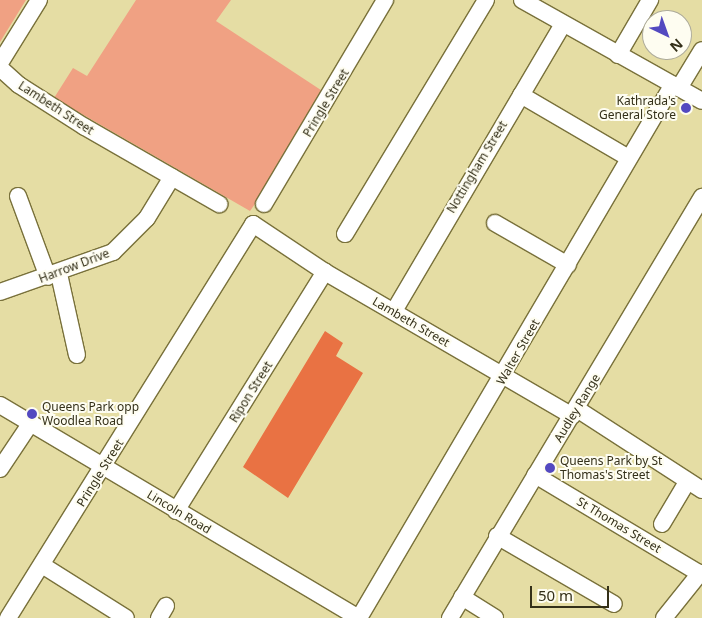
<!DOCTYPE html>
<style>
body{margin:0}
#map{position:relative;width:702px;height:618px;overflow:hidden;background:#e5dda4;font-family:"Noto Sans",sans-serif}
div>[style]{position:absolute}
.green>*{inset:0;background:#f0a183}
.forest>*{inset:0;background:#e97243}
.roads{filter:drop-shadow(1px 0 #79713b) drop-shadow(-1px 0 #79713b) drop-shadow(0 1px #79713b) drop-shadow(0 -1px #79713b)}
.minor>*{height:16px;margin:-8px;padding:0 8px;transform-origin:8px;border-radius:8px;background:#fff}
.dots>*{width:14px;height:14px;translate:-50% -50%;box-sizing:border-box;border:2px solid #fefdf1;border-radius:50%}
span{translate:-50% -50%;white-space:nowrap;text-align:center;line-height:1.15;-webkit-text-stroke:4px #fefdf1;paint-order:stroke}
.poi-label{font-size:12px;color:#343019}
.right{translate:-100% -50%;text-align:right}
.left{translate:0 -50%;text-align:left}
.street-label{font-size:12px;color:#343019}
.north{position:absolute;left:642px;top:10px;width:50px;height:50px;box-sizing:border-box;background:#fefdf1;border:1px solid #adab9b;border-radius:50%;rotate:138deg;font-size:14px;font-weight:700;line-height:20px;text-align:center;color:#343019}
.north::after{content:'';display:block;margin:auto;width:18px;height:22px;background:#5349c0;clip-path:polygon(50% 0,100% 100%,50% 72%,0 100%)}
.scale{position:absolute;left:530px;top:586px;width:79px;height:22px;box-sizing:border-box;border:2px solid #343019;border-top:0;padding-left:6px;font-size:15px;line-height:18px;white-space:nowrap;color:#343019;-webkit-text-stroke:4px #fefdf1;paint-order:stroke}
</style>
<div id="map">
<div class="green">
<div style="clip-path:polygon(0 0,26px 0,0 42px)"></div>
<div style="clip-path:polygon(136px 0,231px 0,216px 21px,330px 96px,250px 211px,54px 98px,73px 68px,87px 76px)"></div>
</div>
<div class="forest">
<div style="clip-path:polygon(325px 331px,343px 343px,336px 356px,363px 373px,288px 498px,243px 467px)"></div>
</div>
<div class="roads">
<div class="minor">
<div style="left:522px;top:0;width:206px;rotate:29.3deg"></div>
<div style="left:618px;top:55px;width:64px;rotate:-59.8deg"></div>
<div style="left:0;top:63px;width:74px;rotate:-58.2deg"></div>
<div style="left:0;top:68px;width:25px;rotate:42deg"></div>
<div style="left:19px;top:85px;width:78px;rotate:32.5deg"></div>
<div style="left:85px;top:127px;width:155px;rotate:29.9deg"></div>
<div style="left:679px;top:88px;width:44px;rotate:-58.8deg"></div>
<div style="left:521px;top:95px;width:125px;rotate:30.3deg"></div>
<div style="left:18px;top:196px;width:86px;rotate:69.7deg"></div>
<div style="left:264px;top:204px;width:237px;rotate:-59.3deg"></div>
<div style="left:495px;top:223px;width:84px;rotate:29.9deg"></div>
<div style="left:345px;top:234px;width:273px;rotate:-58.9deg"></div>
<div style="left:59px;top:274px;width:83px;rotate:77.5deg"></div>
<div style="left:0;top:292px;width:120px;rotate:-19.5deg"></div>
<div style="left:113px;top:252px;width:48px;rotate:-45deg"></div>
<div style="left:147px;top:218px;width:48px;rotate:-58.6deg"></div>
<div style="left:394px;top:311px;width:333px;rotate:-59.5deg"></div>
<div style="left:0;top:405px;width:417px;rotate:30.7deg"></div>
<div style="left:577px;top:409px;width:149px;rotate:32.9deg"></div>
<div style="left:0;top:469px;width:54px;rotate:-56.3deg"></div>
<div style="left:535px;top:475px;width:195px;rotate:30.9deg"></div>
<div style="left:176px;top:511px;width:282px;rotate:-58.1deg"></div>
<div style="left:662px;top:524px;width:49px;rotate:-59.2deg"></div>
<div style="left:497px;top:536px;width:135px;rotate:30.2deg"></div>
<div style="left:42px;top:565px;width:99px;rotate:32.2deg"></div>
<div style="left:462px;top:597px;width:39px;rotate:32deg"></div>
<div style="left:8px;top:618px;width:464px;rotate:-58.1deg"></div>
<div style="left:253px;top:224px;width:87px;rotate:33.7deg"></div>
<div style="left:325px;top:272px;width:286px;rotate:30.2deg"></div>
<div style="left:159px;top:618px;width:14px;rotate:-60deg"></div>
<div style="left:359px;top:618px;width:619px;rotate:-59.54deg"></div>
<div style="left:450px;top:618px;width:491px;rotate:-59.1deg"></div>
<div style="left:664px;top:618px;width:58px;rotate:-51.3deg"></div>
</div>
</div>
<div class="dots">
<div style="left:686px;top:108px;background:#5349c0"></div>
<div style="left:32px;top:414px;background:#5349c0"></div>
<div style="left:550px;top:468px;background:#5349c0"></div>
</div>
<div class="poi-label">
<span class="right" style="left:676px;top:108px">Kathrada's<br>General Store</span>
<span class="left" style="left:42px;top:414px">Queens Park opp<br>Woodlea Road</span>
<span class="left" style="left:560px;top:468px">Queens Park by St<br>Thomas's Street</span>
</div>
<div class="street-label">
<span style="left:326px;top:103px;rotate:-59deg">Pringle Street</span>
<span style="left:56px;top:108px;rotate:33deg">Lambeth Street</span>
<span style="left:477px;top:167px;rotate:-59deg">Nottingham Street</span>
<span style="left:74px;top:266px;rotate:-21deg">Harrow Drive</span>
<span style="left:411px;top:322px;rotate:30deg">Lambeth Street</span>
<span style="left:518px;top:352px;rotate:-60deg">Walter Street</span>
<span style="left:251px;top:392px;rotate:-58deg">Ripon Street</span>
<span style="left:577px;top:408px;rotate:-59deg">Audley Range</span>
<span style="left:100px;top:473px;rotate:-58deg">Pringle Street</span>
<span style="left:179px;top:512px;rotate:31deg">Lincoln Road</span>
<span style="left:619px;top:525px;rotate:31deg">St Thomas Street</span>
</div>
<div class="north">N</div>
<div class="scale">50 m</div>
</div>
